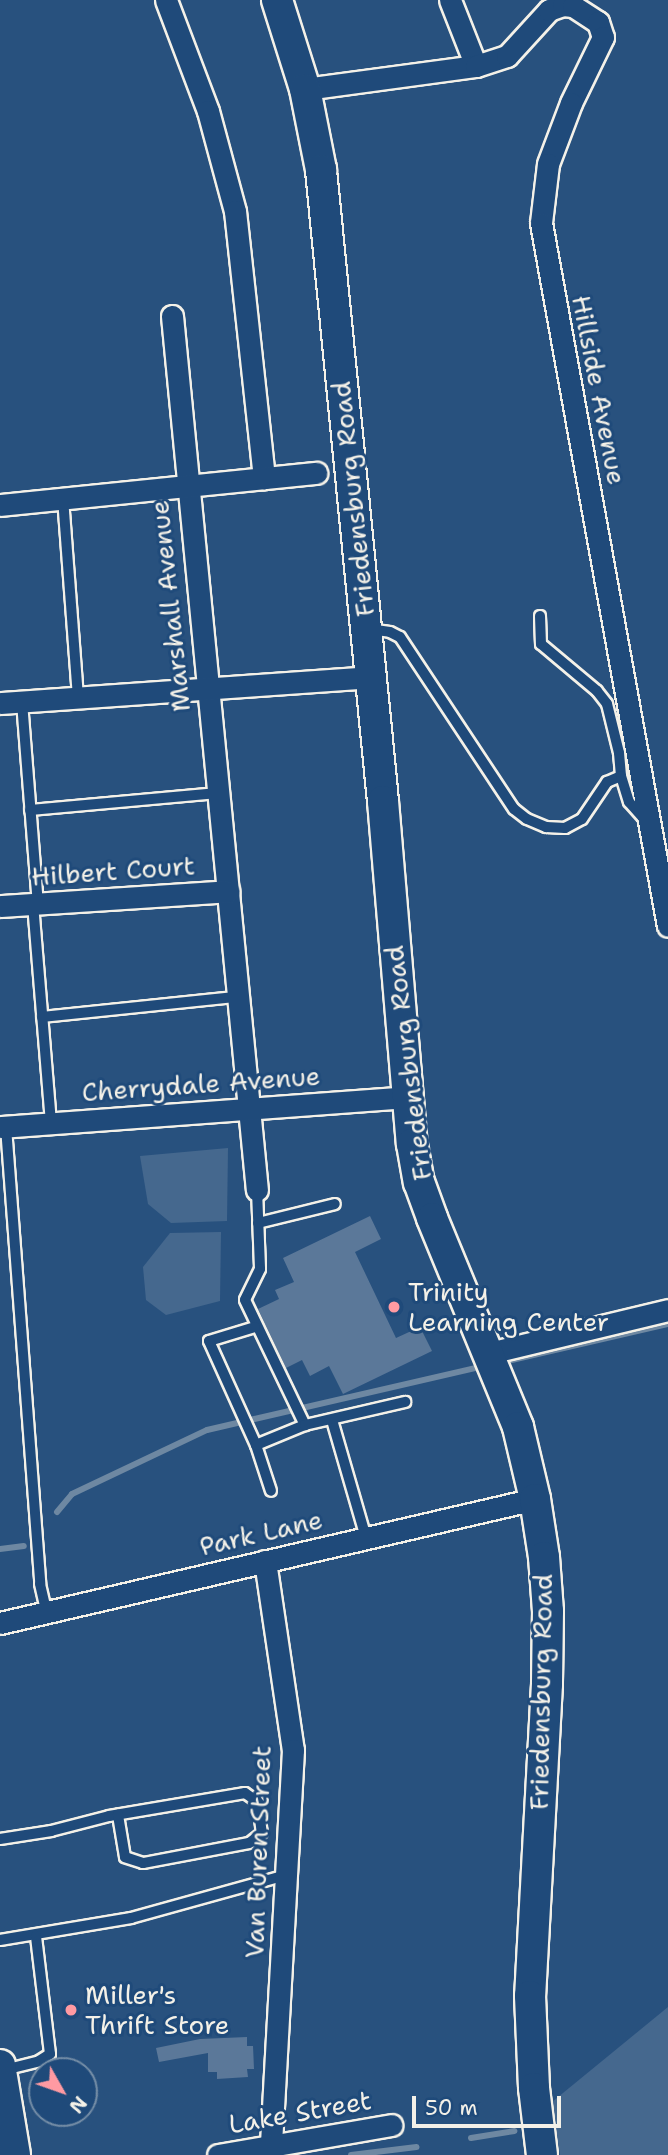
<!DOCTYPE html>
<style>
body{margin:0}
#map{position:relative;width:668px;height:2155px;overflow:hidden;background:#28517e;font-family:"Shantell Sans",sans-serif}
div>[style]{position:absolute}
.green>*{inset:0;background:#45688e}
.stream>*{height:6px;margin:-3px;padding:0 3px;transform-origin:3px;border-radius:3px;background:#6e88a2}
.building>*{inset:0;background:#5b7899}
.roads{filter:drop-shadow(2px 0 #f4f1e8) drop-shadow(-2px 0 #f4f1e8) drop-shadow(0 2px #f4f1e8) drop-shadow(0 -2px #f4f1e8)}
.lane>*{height:10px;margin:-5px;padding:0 5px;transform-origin:5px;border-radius:5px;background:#1f4a7a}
.street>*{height:21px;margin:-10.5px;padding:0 10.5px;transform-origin:10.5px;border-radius:10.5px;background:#1f4a7a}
.secondary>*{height:30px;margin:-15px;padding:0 15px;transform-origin:15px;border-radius:15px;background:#1f4a7a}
.dots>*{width:19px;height:19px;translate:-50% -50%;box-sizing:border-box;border:4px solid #1f4a7a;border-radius:50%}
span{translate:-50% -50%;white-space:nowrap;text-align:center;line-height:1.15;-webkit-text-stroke:6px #1f4a7a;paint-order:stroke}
.street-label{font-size:26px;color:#f4f1e8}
.poi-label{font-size:26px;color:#f4f1e8}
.left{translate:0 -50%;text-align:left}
.north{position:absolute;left:28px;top:2057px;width:70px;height:70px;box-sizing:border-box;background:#1f4a7a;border:2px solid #748da6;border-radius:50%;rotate:130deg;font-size:19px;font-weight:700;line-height:28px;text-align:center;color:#f4f1e8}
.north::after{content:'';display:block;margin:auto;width:24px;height:32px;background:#ff9aa2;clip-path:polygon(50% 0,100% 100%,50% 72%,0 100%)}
.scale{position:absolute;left:412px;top:2096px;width:149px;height:32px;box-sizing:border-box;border:4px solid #f4f1e8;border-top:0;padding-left:9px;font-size:21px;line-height:24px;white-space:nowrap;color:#f4f1e8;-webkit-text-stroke:5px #1f4a7a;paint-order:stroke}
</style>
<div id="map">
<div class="green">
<div style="clip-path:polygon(228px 1148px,227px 1221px,171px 1223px,148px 1204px,140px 1156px)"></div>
<div style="clip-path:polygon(221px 1232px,220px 1301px,166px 1315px,146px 1300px,143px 1267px,170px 1233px)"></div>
<div style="clip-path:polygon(668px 2007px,668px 2155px,560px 2155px,552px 2102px)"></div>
</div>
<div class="stream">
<div style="left:499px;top:1363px;width:173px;rotate:-13deg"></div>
<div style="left:57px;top:1512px;width:23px;rotate:-50deg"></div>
<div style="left:72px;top:1494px;width:149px;rotate:-25.4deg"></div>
<div style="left:207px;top:1430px;width:285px;rotate:-13deg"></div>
<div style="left:0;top:1549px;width:24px;rotate:-7deg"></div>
<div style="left:471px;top:2138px;width:44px;rotate:-9.2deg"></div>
<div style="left:351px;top:2155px;width:66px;rotate:-6.9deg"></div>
</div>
<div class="building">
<div style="clip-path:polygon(370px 1216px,381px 1239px,355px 1252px,396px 1338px,420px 1327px,432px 1351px,343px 1394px,329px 1366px,310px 1376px,302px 1360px,286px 1368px,258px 1309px,279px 1299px,275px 1290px,294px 1282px,283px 1258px)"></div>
<div style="clip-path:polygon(247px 2037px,247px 2046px,253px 2046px,254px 2069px,247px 2069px,248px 2077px,217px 2079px,217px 2072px,208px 2072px,208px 2053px,159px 2062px,156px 2048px,200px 2039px)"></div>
</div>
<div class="roads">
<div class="lane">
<div style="left:63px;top:498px;width:201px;rotate:85.7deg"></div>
<div style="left:540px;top:616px;width:28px;rotate:88deg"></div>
<div style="left:541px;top:644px;width:73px;rotate:40deg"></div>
<div style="left:597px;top:691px;width:16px;rotate:52deg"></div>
<div style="left:607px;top:704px;width:50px;rotate:76.2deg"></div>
<div style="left:619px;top:753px;width:23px;rotate:85deg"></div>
<div style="left:369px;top:629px;width:21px;rotate:8deg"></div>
<div style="left:390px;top:632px;width:11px;rotate:27deg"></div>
<div style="left:400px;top:637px;width:206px;rotate:56.5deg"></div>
<div style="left:514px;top:809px;width:16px;rotate:38deg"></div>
<div style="left:527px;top:819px;width:21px;rotate:23deg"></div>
<div style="left:546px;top:827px;width:19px;rotate:3deg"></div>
<div style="left:565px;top:828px;width:19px;rotate:-28deg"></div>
<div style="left:582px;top:819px;width:45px;rotate:-56deg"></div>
<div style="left:607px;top:782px;width:15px;rotate:-23deg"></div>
<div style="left:621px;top:776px;width:27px;rotate:73deg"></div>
<div style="left:629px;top:802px;width:24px;rotate:48deg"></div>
<div style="left:22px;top:702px;width:203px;rotate:85.5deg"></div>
<div style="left:30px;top:810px;width:189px;rotate:-5.2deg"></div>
<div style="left:33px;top:904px;width:220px;rotate:85.3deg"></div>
<div style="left:42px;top:1017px;width:196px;rotate:-5.9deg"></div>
<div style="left:6px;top:1127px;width:458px;rotate:85.7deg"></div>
<div style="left:40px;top:1584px;width:27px;rotate:77deg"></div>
<div style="left:257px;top:1190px;width:79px;rotate:87.8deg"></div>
<div style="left:260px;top:1269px;width:34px;rotate:116deg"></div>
<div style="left:245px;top:1300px;width:139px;rotate:64.4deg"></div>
<div style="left:258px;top:1223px;width:79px;rotate:-13.9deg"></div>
<div style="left:255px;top:1327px;width:48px;rotate:163.1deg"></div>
<div style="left:209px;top:1341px;width:114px;rotate:65.7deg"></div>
<div style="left:256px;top:1445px;width:48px;rotate:71.9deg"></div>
<div style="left:332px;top:1420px;width:123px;rotate:73.9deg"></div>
<div style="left:256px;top:1445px;width:53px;rotate:-22.2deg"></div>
<div style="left:305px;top:1425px;width:103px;rotate:-13deg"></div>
<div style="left:0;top:1839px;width:52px;rotate:-8.9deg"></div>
<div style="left:51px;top:1831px;width:60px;rotate:-14.5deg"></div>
<div style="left:109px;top:1816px;width:138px;rotate:-9.6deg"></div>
<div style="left:245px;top:1793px;width:16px;rotate:35deg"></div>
<div style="left:258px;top:1802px;width:31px;rotate:83deg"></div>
<div style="left:262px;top:1833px;width:16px;rotate:142deg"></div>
<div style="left:249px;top:1843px;width:108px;rotate:169.3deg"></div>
<div style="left:143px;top:1863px;width:19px;rotate:-162deg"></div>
<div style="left:125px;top:1857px;width:43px;rotate:-99.5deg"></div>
<div style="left:0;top:1940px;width:133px;rotate:-9.5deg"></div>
<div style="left:131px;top:1918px;width:161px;rotate:-15.5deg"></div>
<div style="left:4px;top:2070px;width:36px;rotate:-14deg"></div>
<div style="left:39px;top:2061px;width:13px;rotate:-32deg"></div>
<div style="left:50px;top:2054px;width:119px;rotate:-96.8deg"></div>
</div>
<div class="street">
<div style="left:166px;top:0;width:119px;rotate:69.3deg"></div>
<div style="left:208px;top:111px;width:104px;rotate:74.9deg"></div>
<div style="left:235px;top:211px;width:269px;rotate:83.8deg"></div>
<div style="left:450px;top:0;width:71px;rotate:68.5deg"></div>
<div style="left:305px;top:89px;width:173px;rotate:-7.7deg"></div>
<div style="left:476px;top:66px;width:33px;rotate:-18deg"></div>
<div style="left:507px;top:56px;width:62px;rotate:-47.6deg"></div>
<div style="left:549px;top:10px;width:15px;rotate:-20deg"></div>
<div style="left:563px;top:5px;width:10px;rotate:6deg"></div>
<div style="left:573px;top:6px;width:30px;rotate:33deg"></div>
<div style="left:598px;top:22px;width:16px;rotate:72deg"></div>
<div style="left:603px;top:37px;width:73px;rotate:115.9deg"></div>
<div style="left:571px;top:103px;width:65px;rotate:110.7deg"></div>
<div style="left:548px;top:164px;width:59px;rotate:96.8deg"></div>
<div style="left:541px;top:223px;width:714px;rotate:79.76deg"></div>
<div style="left:172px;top:316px;width:878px;rotate:84.45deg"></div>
<div style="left:0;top:505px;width:318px;rotate:-5.8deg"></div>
<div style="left:0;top:703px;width:370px;rotate:-4deg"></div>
<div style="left:0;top:906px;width:229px;rotate:-3.7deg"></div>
<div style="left:0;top:1127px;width:408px;rotate:-4.2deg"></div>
<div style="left:489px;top:1353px;width:184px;rotate:-13.5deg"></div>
<div style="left:265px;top:1561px;width:191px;rotate:81.6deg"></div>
<div style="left:293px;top:1750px;width:397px;rotate:93.2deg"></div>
<div style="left:0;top:1623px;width:549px;rotate:-13.05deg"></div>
<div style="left:218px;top:2155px;width:176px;rotate:-9.8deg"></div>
</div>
<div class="secondary">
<div style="left:277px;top:0;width:93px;rotate:72.5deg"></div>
<div style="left:305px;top:89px;width:83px;rotate:78.8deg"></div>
<div style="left:321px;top:170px;width:634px;rotate:84.39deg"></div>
<div style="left:383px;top:801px;width:344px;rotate:85.2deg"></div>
<div style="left:412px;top:1144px;width:39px;rotate:80deg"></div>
<div style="left:419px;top:1182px;width:38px;rotate:70deg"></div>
<div style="left:432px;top:1218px;width:226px;rotate:67.6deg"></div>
<div style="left:518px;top:1427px;width:74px;rotate:76.7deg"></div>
<div style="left:535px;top:1499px;width:59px;rotate:81.2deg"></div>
<div style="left:544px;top:1557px;width:54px;rotate:85.8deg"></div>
<div style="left:548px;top:1611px;width:73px;rotate:90.8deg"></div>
<div style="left:547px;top:1684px;width:312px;rotate:93.1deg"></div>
<div style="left:530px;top:1996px;width:92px;rotate:87.5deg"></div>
<div style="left:534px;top:2088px;width:67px;rotate:83.2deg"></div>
<div style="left:0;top:2065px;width:91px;rotate:80.5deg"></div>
</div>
</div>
<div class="dots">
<div style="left:394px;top:1307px;background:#ff9aa2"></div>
<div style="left:71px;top:2010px;background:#ff9aa2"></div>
</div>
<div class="street-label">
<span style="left:599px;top:390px;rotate:79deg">Hillside Avenue</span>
<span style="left:353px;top:499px;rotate:-96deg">Friedensburg Road</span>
<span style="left:170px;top:606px;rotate:-96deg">Marshall Avenue</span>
<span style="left:113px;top:871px;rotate:-4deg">Hilbert Court</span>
<span style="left:408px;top:1063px;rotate:-97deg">Friedensburg Road</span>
<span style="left:201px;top:1084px;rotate:-4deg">Cherrydale Avenue</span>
<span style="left:261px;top:1533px;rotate:-13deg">Park Lane</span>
<span style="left:541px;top:1692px;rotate:-89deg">Friedensburg Road</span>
<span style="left:258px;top:1852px;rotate:-88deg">Van Buren Street</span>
<span style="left:300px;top:2112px;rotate:-10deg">Lake Street</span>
</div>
<div class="poi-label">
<span class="left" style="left:408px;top:1307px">Trinity<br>Learning Center</span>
<span class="left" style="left:85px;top:2010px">Miller's<br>Thrift Store</span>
</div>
<div class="north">N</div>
<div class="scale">50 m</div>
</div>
